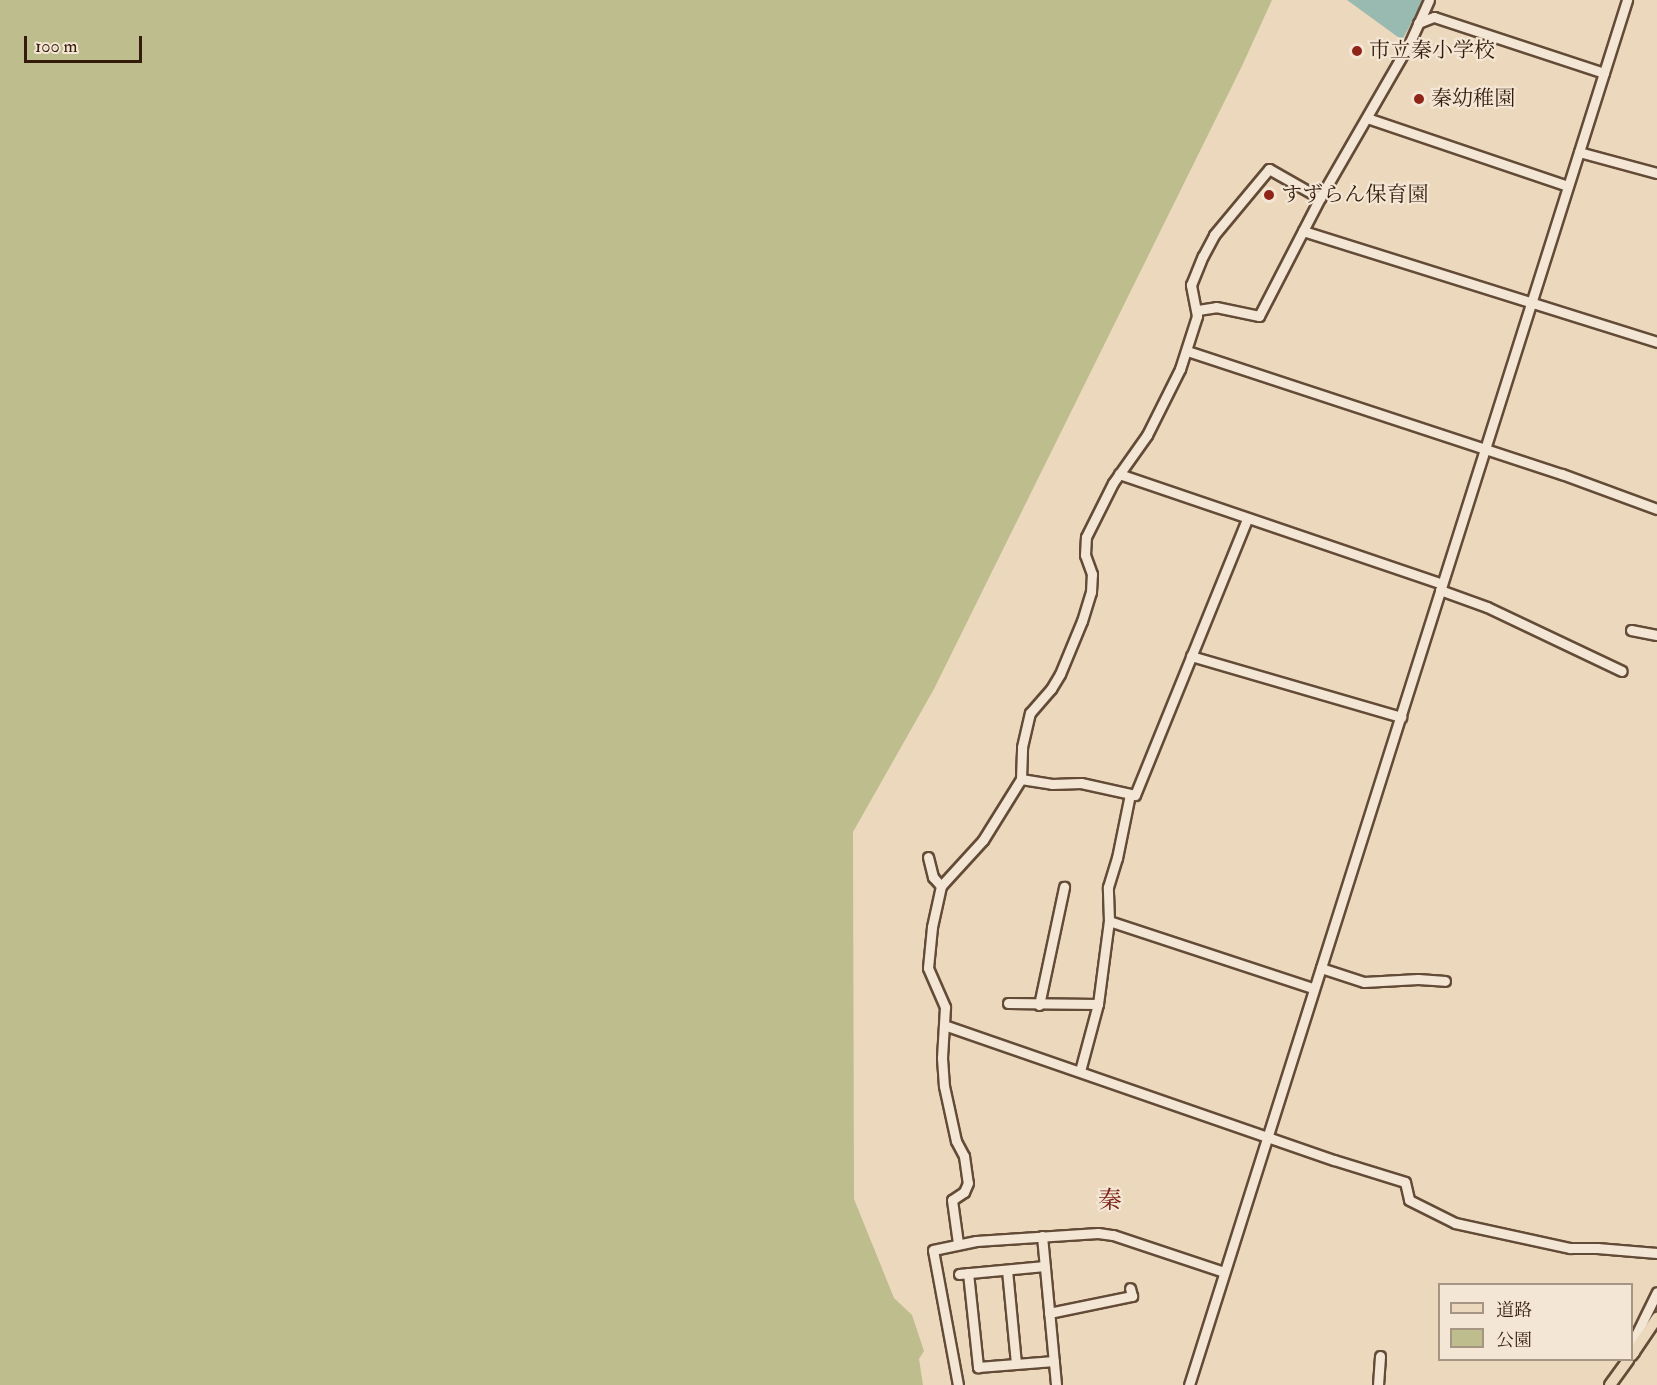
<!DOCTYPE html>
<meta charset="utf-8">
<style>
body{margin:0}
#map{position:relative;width:1657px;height:1385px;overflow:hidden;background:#ecd9bd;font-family:"IM FELL Double Pica","Noto Serif JP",serif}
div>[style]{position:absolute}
.green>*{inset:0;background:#bebd8d}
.water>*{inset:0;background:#99bab0}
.roads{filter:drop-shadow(2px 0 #634b37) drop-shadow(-2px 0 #634b37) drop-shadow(0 2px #634b37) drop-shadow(0 -2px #634b37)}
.minor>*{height:9px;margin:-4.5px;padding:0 4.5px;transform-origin:4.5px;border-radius:4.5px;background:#f3e6d4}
.major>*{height:10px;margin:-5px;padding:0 5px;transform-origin:5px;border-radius:5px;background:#ecd9bd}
.dots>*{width:16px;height:16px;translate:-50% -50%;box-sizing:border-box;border:3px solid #f3e6d4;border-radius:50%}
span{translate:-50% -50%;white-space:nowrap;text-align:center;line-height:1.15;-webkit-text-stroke:4.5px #f3e6d4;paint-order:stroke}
.poi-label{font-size:21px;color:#351c0a}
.left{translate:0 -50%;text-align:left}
.quarter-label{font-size:24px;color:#7a1f14}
.legend{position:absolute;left:1438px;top:1283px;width:195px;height:78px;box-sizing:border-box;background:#f3e6d4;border:2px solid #a79583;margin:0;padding:8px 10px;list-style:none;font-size:18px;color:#351c0a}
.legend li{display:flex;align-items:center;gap:12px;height:30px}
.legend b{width:30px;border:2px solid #a79583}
.scale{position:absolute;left:24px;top:36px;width:118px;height:27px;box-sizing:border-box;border:3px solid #351c0a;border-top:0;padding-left:8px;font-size:18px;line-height:21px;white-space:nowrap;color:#351c0a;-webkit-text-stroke:4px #f3e6d4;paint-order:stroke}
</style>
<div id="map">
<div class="green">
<div style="clip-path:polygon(0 0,1272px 0,1242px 66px,934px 689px,853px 832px,854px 1199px,894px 1298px,912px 1315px,924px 1351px,919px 1359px,923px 1385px,0 1385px)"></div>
</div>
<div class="water">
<div style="clip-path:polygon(1347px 0,1424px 0,1402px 40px)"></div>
</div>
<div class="roads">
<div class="minor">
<div style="left:1418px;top:23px;width:17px;rotate:-21deg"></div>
<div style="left:1434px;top:17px;width:179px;rotate:18.2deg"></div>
<div style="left:1367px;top:118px;width:212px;rotate:18.7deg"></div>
<div style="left:1579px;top:152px;width:81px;rotate:15.1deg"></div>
<div style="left:1303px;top:231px;width:371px;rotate:17.4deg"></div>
<div style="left:1198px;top:310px;width:18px;rotate:-9deg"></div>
<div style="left:1216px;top:307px;width:44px;rotate:11.8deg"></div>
<div style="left:1259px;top:316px;width:133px;rotate:-62.7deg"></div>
<div style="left:1320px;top:198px;width:180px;rotate:-60deg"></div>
<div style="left:1410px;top:42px;width:46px;rotate:-65.7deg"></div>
<div style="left:1187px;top:351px;width:395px;rotate:18.2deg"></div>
<div style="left:1562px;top:474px;width:101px;rotate:20.2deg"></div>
<div style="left:1119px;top:474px;width:341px;rotate:18.8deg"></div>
<div style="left:1440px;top:590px;width:50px;rotate:19.9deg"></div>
<div style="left:1487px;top:607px;width:149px;rotate:25.4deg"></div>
<div style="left:1631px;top:630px;width:26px;rotate:11deg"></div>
<div style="left:1191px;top:656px;width:219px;rotate:16.2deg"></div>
<div style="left:1021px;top:779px;width:32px;rotate:-88deg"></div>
<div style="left:1022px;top:747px;width:35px;rotate:-77deg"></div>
<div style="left:1030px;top:713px;width:32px;rotate:-49deg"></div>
<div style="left:1051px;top:689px;width:17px;rotate:-59deg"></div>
<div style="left:1060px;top:674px;width:57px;rotate:-67.5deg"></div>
<div style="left:1082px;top:621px;width:30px;rotate:-73deg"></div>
<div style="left:1091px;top:592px;width:18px;rotate:-87deg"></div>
<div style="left:1092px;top:574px;width:20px;rotate:-110deg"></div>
<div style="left:1085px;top:555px;width:18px;rotate:-87deg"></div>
<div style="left:1086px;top:537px;width:60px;rotate:-63.4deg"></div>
<div style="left:1113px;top:483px;width:59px;rotate:-54.7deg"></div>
<div style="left:1147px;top:435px;width:74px;rotate:-63.4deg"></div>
<div style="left:1180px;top:369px;width:56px;rotate:-72.2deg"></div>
<div style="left:1197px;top:316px;width:32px;rotate:-101deg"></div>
<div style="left:1191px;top:285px;width:31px;rotate:-68deg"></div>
<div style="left:1203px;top:256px;width:24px;rotate:-62deg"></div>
<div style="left:1214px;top:235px;width:86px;rotate:-50.2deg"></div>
<div style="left:1269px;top:169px;width:59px;rotate:29.6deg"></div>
<div style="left:928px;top:857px;width:21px;rotate:76deg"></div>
<div style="left:933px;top:877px;width:12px;rotate:48deg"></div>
<div style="left:941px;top:886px;width:42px;rotate:102.4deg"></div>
<div style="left:932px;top:927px;width:41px;rotate:95.6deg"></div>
<div style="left:928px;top:968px;width:43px;rotate:66.4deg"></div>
<div style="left:945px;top:1007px;width:51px;rotate:93.4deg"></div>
<div style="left:942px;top:1058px;width:28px;rotate:86deg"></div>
<div style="left:944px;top:1086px;width:56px;rotate:77.7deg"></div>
<div style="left:956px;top:1141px;width:17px;rotate:62deg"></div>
<div style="left:964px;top:1156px;width:27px;rotate:82deg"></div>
<div style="left:968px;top:1183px;width:10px;rotate:114deg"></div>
<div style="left:964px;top:1192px;width:14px;rotate:146deg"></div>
<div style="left:952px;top:1200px;width:43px;rotate:82.1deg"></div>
<div style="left:941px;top:886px;width:62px;rotate:-47.6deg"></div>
<div style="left:983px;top:840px;width:72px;rotate:-58.1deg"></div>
<div style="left:1021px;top:779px;width:31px;rotate:9deg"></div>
<div style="left:1052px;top:784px;width:29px;rotate:-2deg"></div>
<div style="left:1081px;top:783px;width:55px;rotate:12.5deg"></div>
<div style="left:1135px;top:795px;width:298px;rotate:-67.9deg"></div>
<div style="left:1109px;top:921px;width:215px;rotate:18.2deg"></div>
<div style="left:1321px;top:968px;width:45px;rotate:18deg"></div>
<div style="left:1364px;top:982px;width:54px;rotate:-3.2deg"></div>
<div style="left:1418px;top:979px;width:27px;rotate:4deg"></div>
<div style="left:1008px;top:1003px;width:90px;rotate:0.6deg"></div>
<div style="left:1039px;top:1005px;width:121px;rotate:-78deg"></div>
<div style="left:944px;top:1025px;width:413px;rotate:19.1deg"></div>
<div style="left:1334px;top:1160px;width:74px;rotate:17.2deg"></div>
<div style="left:1405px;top:1182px;width:18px;rotate:77deg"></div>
<div style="left:1409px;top:1200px;width:51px;rotate:26.6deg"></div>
<div style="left:1455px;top:1223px;width:118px;rotate:12.3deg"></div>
<div style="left:1570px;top:1248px;width:27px"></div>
<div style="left:1597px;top:1248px;width:60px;rotate:4.8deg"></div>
<div style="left:1080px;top:1071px;width:69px;rotate:-75deg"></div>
<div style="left:1098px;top:1004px;width:84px;rotate:-82.5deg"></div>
<div style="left:1109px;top:921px;width:34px;rotate:-92deg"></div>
<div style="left:1108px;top:887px;width:30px;rotate:-73deg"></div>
<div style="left:1117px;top:858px;width:65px;rotate:-78.5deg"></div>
<div style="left:1042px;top:1236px;width:150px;rotate:84.6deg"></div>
<div style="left:1007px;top:1270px;width:94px;rotate:84.5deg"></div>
<div style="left:968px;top:1273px;width:95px;rotate:83.9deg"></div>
<div style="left:978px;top:1367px;width:76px;rotate:-4.5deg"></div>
<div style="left:959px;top:1274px;width:86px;rotate:-5.3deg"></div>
<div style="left:1049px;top:1313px;width:85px;rotate:-11.6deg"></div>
<div style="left:1132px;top:1296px;width:8px;rotate:-104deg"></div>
<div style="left:1634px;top:1352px;width:13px;rotate:-90deg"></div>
<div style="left:1634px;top:1339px;width:52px;rotate:-63.9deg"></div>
<div style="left:958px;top:1385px;width:137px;rotate:-100.5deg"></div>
<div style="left:933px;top:1250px;width:44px;rotate:-11.8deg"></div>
<div style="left:976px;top:1241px;width:122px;rotate:-3.8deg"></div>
<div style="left:1098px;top:1233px;width:15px;rotate:8deg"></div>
<div style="left:1113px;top:1235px;width:117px;rotate:18.4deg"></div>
<div style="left:1189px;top:1385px;width:1453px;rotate:-72.45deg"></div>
<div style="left:1378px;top:1385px;width:29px;rotate:-86deg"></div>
</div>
<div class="major">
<div style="left:1632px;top:1355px;width:45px;rotate:-56deg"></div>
<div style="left:1610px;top:1385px;width:31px;rotate:-54deg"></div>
</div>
</div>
<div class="dots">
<div style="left:1357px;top:51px;background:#8f2418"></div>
<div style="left:1419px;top:99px;background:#8f2418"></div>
<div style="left:1269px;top:195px;background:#8f2418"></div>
</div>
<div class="poi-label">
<span class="left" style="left:1369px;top:51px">市立秦小学校</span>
<span class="left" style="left:1431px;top:99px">秦幼稚園</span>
<span class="left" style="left:1281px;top:195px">すずらん保育園</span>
</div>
<div class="quarter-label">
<span style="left:1110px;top:1201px">秦</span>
</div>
<ul class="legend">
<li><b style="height:8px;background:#ecd9bd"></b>道路</li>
<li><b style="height:16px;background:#bebd8d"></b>公園</li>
</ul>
<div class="scale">100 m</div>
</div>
